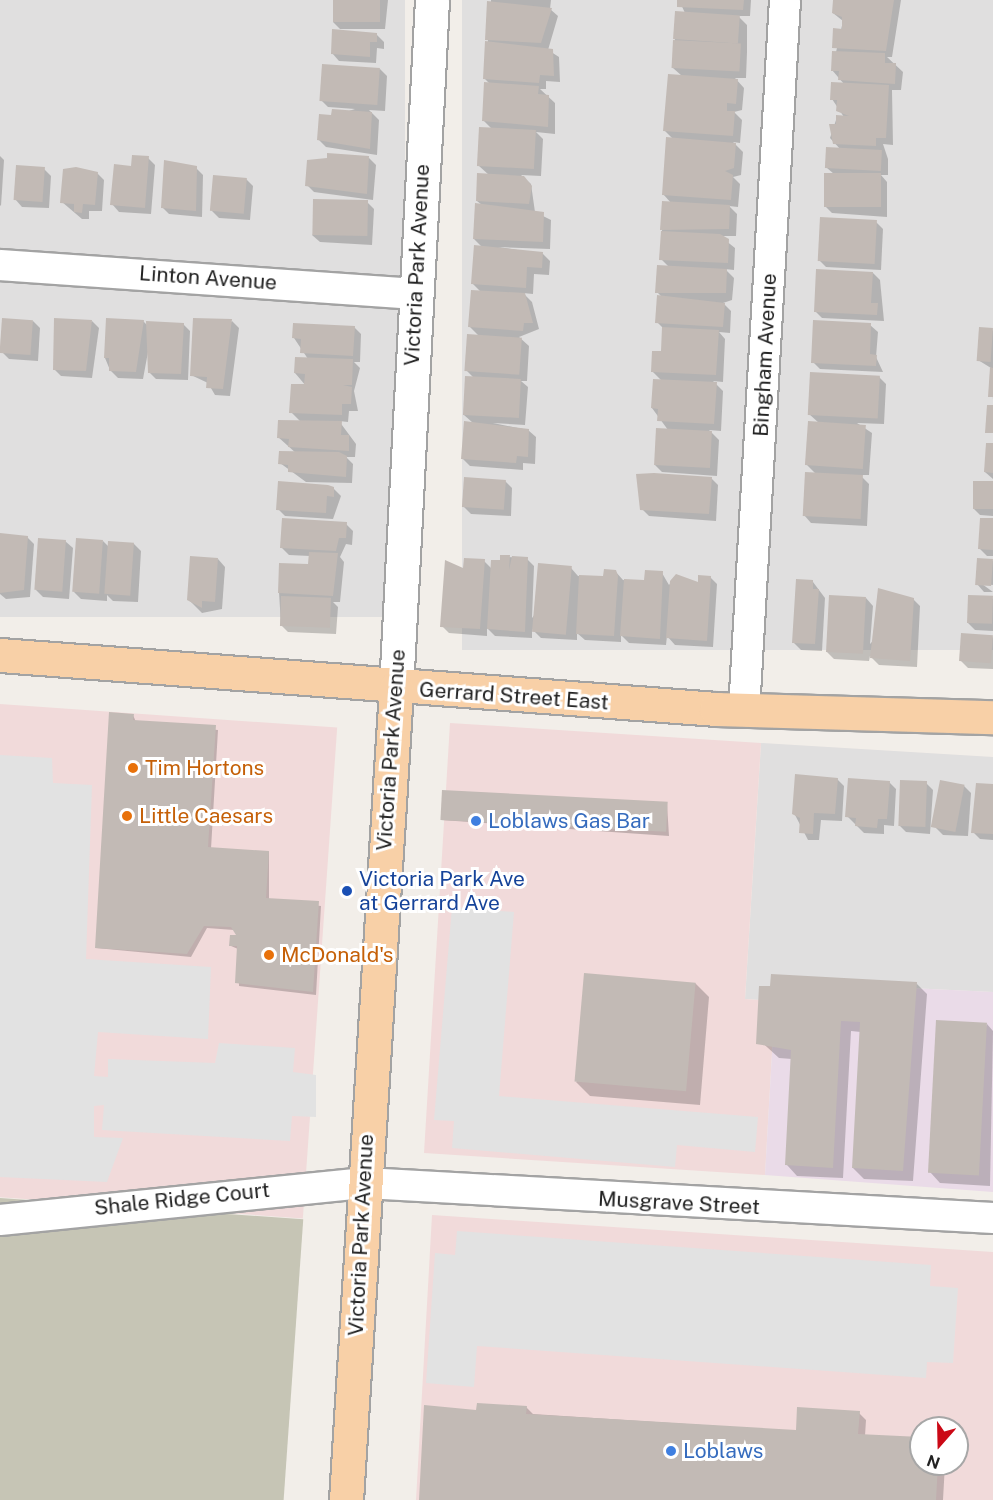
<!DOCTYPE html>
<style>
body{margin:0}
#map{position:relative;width:993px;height:1500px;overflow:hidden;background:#f2eee9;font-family:"Public Sans",sans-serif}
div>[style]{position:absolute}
.residential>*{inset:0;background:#e0dfdf;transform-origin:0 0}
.commercial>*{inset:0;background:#f1dada;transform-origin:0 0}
.industrial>*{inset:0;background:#eadbe8}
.construction>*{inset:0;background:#c6c5b5;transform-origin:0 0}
.parking>*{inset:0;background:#e2e2e2}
.shadow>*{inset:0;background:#0003}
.building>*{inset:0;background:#c2bab5;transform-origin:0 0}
.roads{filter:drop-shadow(2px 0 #a3a3a3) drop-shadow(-2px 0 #a3a3a3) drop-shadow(0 2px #a3a3a3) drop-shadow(0 -2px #a3a3a3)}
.minor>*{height:30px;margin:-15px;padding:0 15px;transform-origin:15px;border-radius:15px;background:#fff}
.tertiary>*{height:33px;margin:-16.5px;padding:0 16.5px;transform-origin:16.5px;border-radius:16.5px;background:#fff}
.primary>*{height:33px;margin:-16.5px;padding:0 16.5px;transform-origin:16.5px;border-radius:16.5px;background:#f8d0a7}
.dots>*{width:16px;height:16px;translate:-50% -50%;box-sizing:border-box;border:3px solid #fff;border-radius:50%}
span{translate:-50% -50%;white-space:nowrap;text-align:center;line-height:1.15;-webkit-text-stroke:6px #fff;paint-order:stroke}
.street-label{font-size:21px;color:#222}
.food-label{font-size:21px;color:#c56008}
.left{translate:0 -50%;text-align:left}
.shop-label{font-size:21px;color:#366cbe}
.transit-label{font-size:21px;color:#164399}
.north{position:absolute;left:909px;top:1416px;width:60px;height:60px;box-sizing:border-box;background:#fff;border:2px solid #a7a7a7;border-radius:50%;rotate:200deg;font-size:16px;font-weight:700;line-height:24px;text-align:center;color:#222}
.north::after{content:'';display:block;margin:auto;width:21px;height:27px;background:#cb0916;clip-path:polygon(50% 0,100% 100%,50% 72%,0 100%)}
</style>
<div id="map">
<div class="residential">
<div style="left:0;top:0;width:405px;height:617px"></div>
<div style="left:462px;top:0;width:531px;height:650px"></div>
<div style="clip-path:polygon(761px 743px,993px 757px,993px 992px,785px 982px,775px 1001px,745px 999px)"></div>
</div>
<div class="commercial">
<div style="left:0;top:704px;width:338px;height:492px;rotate:4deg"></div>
<div style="clip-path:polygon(450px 723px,761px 743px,745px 999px,775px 1001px,765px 1175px,424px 1153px)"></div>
<div style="clip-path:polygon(evenodd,432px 1215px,993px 1252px,993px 1500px,416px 1500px,432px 1215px,921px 1428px,957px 1428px,957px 1464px,921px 1464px,921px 1428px)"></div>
</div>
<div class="industrial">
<div style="clip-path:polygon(785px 982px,993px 992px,993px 1192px,765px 1175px,775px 1001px)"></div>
</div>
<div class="construction">
<div style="left:0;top:1198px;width:304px;height:302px;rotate:4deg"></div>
</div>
<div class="parking">
<div style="clip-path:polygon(0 755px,52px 758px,53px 783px,92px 785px,86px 959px,211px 967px,208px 1039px,98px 1032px,94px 1076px,108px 1077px,108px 1059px,215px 1063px,219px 1043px,295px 1048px,293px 1072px,316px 1075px,316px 1117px,292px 1116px,290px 1141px,102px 1130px,104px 1105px,94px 1106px,94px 1137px,123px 1138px,107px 1182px,0 1177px)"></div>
<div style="clip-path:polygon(452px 907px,514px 912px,499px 1096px,758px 1117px,755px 1152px,677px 1145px,675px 1167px,452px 1148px,454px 1121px,434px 1120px)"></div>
<div style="clip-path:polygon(457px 1231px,931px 1265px,930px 1286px,958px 1288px,953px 1363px,927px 1362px,926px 1378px,477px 1346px,474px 1387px,426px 1383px,435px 1253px,455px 1255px)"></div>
</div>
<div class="shadow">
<div style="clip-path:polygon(335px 0,388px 0,385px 29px,340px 29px,333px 22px)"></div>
<div style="clip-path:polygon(491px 0,551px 0,550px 9px,558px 16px,548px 50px,559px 57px,560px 82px,546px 81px,546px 89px,540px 89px,555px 103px,555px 134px,536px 132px,543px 139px,541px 176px,521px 175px,531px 184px,535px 212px,551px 220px,550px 249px,498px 247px,543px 254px,550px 261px,549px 275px,534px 274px,533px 294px,523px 293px,532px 302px,539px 329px,519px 337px,529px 346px,527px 381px,521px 381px,528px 387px,525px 425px,493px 423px,528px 430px,536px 437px,535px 464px,523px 463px,523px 470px,470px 466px,463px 459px,473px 423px,464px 415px,473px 377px,467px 371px,480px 337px,470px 327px,481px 292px,472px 283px,483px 248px,474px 239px,482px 205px,477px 201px,489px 175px,479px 166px,492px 129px,483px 120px,490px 84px,485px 79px)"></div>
<div style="clip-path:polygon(679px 0,751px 0,750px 16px,738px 16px,747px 25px,747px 52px,746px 78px,735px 78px,744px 88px,742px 110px,734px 112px,742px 120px,740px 143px,733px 142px,743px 152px,741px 175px,733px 177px,740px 184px,738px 207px,729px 206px,737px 214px,736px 236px,720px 236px,735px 248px,734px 270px,725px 269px,734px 278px,732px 300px,723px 303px,731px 311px,730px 333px,719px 332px,725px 339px,723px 382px,713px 381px,723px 391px,721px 431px,709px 430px,719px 440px,717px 476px,662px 472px,655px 465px,668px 430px,652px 408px,662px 381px,652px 371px,663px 353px,664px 329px,657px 322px,662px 297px,657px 292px,669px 267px,661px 259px,663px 203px,672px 204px,663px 194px,673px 139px,665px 131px,682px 76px,673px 68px,675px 38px,685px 13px)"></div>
<div style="clip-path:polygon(835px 0,901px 0,892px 57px,887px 57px,903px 72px,901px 90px,892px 90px,893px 145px,883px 144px,888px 159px,888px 175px,881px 175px,887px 182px,887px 217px,832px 213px,825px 206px,834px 174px,827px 168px,841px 150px,830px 138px,837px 117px,844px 117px,832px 99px,844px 84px,832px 70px,843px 21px,833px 13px)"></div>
<div style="clip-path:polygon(377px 35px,384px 42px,384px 49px,377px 48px,376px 63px,339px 61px,332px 53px)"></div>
<div style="clip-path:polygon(380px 69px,387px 76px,385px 111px,369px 110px,379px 120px,377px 155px,326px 147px,319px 140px,333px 116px,355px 109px,328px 107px,321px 100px)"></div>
<div style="clip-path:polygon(0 156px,4px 160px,1px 206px,0 205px)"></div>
<div style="clip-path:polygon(148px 158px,155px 165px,151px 214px,119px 212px,112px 204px,133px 167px)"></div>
<div style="clip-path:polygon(369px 158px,376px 165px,373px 200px,314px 192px,307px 185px)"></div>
<div style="clip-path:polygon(196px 168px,203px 175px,202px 217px,169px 214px,162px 207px)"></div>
<div style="clip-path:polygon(44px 169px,51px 176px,49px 208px,22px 207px,15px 199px)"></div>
<div style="clip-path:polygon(97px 173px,104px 180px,102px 211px,89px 211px,89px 219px,82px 219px,62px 202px)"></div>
<div style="clip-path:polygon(246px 179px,253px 186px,250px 220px,219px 218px,212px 211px)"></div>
<div style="clip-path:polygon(367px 202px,374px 209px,372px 245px,320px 242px,312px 235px)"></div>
<div style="clip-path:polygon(876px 222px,883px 229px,881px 270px,826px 267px,819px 260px)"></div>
<div style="clip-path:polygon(873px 273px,880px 280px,884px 321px,822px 318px,815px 311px)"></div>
<div style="clip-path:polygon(33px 321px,40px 328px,38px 361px,9px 359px,2px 352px)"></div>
<div style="clip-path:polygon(92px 321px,99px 328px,92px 378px,61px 376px,54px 369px)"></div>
<div style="clip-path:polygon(143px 321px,148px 326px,183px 324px,190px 331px,188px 380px,156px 379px,149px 372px,148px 352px,143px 379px,118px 378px,110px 370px,105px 358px)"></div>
<div style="clip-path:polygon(232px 321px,239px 328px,230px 396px,215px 395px,208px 383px,191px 375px)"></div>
<div style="clip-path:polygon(870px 325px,878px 332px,876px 357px,883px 372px,820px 369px,813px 362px)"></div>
<div style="clip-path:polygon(354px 327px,361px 334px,360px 362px,354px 362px,360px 368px,354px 391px,358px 411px,349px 411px,348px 422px,339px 421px,356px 444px,355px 457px,346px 457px,353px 464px,352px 483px,306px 482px,280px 463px,297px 454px,278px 437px,301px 422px,291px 412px,306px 386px,295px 373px,308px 359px,294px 338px)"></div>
<div style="clip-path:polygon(993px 329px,993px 400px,991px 368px,978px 360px)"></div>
<div style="clip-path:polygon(879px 377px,886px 384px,884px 424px,857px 423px,872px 433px,869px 475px,860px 475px,869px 484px,867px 526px,811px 523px,804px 515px,816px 474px,807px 465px,819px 423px,809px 414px)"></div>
<div style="clip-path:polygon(993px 445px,993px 479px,985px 472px)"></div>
<div style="clip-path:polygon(711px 478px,718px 485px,716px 521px,649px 516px,642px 509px)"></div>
<div style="clip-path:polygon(505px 481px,512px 488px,511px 516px,471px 514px,463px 506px)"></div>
<div style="clip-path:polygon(993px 483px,993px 516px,980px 515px,973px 508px)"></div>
<div style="clip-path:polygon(334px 489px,341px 496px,333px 519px,285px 516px,278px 509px)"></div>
<div style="clip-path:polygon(993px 520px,993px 556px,987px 556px,980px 549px)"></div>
<div style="clip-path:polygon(346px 524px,353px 531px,352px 545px,346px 544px,340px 557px,344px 562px,340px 602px,333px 602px,338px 607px,336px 634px,288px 632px,281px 625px,279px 592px,310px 565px,310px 556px,289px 555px,282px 548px)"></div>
<div style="clip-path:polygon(27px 537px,34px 544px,30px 597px,6px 599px,0 594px,0 553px)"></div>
<div style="clip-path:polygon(65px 541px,73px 548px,69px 599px,43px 597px,36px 590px)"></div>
<div style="clip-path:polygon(103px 541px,109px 547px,134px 544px,141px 551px,138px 602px,113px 601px,107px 595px,107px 601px,81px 599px,74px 592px)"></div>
<div style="clip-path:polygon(509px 557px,527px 559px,534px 566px,532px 618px,571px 568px,578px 576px,604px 578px,615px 571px,623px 580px,646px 582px,662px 573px,669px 585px,677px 576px,699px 584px,710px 577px,717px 584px,713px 647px,675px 645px,667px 636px,666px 645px,629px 643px,621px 635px,621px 642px,585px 640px,577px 633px,577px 640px,541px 638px,532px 629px,532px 638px,495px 636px,487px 628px,487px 636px,449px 633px,442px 626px,464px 570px,484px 561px,492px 569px)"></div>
<div style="clip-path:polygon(218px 559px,225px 567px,222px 609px,202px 613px,189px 600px)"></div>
<div style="clip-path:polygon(993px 560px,993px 585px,982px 584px,993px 592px,984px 592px,977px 584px)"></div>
<div style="clip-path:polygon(813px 582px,825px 598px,822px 651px,801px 650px,794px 643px)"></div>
<div style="clip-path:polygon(866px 598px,873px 606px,870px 644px,913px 599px,920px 606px,917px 667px,879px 665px,870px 656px,869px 661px,834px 659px,827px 652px)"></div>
<div style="clip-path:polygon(993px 598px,993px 631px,975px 630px,968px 623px)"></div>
<div style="clip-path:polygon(993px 637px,993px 669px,968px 668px,961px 661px)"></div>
<div style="clip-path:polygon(133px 715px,136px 722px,218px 730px,211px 849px,269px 852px,269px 900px,321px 906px,316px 995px,239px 986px,238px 949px,231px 946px,239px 937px,234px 930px,207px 928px,191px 957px,96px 948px)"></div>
<div style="clip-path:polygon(837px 779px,844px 786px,842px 821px,821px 820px,819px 840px,808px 840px,794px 813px)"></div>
<div style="clip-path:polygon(889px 782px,896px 789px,894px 826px,884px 825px,884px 834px,864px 833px,847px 816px)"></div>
<div style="clip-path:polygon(926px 783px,933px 790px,930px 834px,906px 832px,899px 825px)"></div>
<div style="clip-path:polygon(964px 786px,971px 793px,968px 836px,943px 835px,936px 828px)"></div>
<div style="clip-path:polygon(993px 787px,993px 840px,980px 839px,973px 832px)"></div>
<div style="clip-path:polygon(667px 804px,669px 836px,441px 820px)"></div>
<div style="clip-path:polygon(695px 983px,709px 997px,700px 1105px,590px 1096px,576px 1082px)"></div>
<div style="clip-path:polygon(916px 983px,927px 994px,913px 1181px,864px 1179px,853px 1168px,861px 1032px,851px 1031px,843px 1178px,797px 1176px,787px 1165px,792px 1059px,779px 1058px,758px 1039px)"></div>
<div style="clip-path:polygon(987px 1024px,993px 1031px,990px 1186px,940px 1183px,930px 1172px)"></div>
<div style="clip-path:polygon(526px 1407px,533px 1414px,797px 1431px,859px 1413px,866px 1420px,865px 1436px,921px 1439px,921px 1464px,945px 1464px,943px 1500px,423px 1500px,478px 1412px)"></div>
</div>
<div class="building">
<div style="left:333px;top:0;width:47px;height:22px"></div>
<div style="clip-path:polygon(677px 0,744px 0,743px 10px,677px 7px)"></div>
<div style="clip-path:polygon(833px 0,894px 0,886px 51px,832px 48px,833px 28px,842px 29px,842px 17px,832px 13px)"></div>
<div style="clip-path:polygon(487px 1px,552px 8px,541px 43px,485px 40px)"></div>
<div style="left:675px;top:11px;width:65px;height:28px;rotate:4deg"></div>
<div style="clip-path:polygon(332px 29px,377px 33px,377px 42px,370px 42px,370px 57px,331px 54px)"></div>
<div style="left:673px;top:40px;width:68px;height:28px;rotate:3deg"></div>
<div style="clip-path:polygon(485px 41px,553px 49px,554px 76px,540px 75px,539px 83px,483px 79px)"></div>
<div style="clip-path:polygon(832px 51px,885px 53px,885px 63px,896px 63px,895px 84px,838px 80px,839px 71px,831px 71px)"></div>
<div style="left:322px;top:64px;width:58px;height:37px;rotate:4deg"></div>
<div style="clip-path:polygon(668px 74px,738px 79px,736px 104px,727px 103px,727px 111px,735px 111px,733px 136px,663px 131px)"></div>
<div style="clip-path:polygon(484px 82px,539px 86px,538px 94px,549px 95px,548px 127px,482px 121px)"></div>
<div style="clip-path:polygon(831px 82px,889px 85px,886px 138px,876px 138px,876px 146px,833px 144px,829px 124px,836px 124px,836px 115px,849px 116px,836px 111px,837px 100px,830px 100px)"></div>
<div style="clip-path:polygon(332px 109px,372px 112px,370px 149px,317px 140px,319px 114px,331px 115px)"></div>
<div style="left:479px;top:127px;width:57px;height:39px;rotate:3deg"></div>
<div style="clip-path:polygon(666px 137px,736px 143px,734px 168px,725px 171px,733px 175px,731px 200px,662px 195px)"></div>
<div style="left:826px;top:147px;width:56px;height:21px;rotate:3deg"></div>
<div style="clip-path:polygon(327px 153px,369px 156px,367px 194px,305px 186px,307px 160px,327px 158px)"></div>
<div style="clip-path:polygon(132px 155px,149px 156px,145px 208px,110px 205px,114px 164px,131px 166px)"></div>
<div style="clip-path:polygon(164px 160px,197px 166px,196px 211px,161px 208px)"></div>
<div style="left:16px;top:165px;width:29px;height:35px;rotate:4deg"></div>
<div style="clip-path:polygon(76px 167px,98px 172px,95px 205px,83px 204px,82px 213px,74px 212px,74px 204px,60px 203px,63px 169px)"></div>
<div style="clip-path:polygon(477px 173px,524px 176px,532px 186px,529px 204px,476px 201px)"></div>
<div style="left:824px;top:173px;width:57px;height:34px"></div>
<div style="left:213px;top:175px;width:34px;height:36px;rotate:5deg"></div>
<div style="left:313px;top:199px;width:55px;height:36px;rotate:1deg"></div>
<div style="clip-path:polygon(662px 201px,730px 205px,729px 229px,660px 230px)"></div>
<div style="clip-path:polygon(475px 203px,544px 212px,543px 242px,473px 239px)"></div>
<div style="left:820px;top:217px;width:57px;height:44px;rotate:3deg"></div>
<div style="clip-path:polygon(661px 231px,720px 234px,729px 239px,728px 263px,659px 260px)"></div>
<div style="clip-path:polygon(474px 245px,543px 252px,542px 268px,527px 267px,526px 288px,471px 284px)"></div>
<div style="clip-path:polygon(657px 265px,727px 269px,726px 293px,655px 293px)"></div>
<div style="clip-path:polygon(816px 269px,873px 272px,871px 303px,878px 303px,877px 315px,814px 312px)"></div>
<div style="clip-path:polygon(471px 290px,525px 293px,533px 323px,524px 323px,523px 331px,468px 327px)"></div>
<div style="clip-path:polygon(657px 295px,725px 303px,723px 327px,655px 323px)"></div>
<div style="left:2px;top:318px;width:31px;height:35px;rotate:4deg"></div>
<div style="clip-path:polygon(54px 318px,92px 320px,86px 371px,53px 370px)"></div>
<div style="clip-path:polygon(106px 318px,144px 320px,136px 372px,109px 371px,109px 358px,104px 358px)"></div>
<div style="clip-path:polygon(193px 318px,232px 319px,223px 389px,206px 388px,207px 377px,190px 376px)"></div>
<div style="clip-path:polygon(813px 320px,871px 323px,870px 354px,877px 355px,876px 366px,811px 363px)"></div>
<div style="clip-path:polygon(146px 321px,184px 323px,181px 374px,148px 373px)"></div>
<div style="clip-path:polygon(293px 323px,355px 326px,353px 356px,300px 353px,301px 339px,292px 338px)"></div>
<div style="clip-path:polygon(662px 327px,719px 330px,716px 375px,651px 372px,652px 351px,661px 351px)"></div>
<div style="left:979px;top:327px;width:14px;height:34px;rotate:4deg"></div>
<div style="left:467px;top:334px;width:55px;height:37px;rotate:4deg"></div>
<div style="clip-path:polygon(295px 357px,353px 359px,352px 385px,343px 385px,352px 387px,351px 404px,342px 404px,342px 415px,289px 413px,291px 384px,304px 384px,305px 374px,294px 373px)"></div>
<div style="clip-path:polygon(990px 367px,993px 368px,993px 397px,988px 397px)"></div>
<div style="left:810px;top:372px;width:70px;height:43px;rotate:3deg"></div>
<div style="left:465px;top:376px;width:56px;height:39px;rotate:3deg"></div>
<div style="clip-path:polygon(653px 379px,717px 382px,714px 424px,657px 421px,658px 409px,651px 408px)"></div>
<div style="clip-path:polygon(987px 405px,993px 405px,993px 433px,985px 433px)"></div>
<div style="clip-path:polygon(278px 420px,342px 421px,341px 435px,349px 435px,349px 451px,288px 447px,289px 439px,277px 438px)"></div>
<div style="clip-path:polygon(464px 421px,529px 429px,528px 457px,517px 456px,516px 463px,461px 459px)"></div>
<div style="left:808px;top:421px;width:58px;height:44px;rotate:4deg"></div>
<div style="left:656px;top:428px;width:56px;height:37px;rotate:3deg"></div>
<div style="clip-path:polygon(986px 443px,993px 443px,993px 473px,984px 472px)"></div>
<div style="clip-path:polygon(279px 451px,339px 452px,347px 456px,346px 477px,288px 472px,288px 465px,278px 464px)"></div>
<div style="left:805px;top:472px;width:58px;height:44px;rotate:3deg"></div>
<div style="clip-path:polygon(654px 473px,712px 477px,709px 514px,640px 510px,636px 474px)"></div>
<div style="left:464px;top:477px;width:42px;height:30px;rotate:4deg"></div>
<div style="clip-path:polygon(278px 481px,328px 485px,334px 487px,334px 497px,327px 496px,326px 513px,276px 510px)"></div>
<div style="left:973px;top:481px;width:20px;height:28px"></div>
<div style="clip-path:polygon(282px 518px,347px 522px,346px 538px,339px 538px,336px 551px,280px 548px)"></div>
<div style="clip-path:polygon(980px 518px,993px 518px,993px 550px,978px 549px)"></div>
<div style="clip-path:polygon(0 533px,28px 536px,24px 590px,0 593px)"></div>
<div style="left:38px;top:538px;width:28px;height:52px;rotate:4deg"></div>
<div style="left:76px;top:538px;width:27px;height:54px;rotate:4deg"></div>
<div style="left:108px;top:541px;width:26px;height:53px;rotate:4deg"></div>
<div style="clip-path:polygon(309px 552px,338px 553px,333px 596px,278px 593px,279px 563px,308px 564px)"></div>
<div style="clip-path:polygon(500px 555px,510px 555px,509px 570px,512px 556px,528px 557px,525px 632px,487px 629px,491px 560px,500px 560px)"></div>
<div style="clip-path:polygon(190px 556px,218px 558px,215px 602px,202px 601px,202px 608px,187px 600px)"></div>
<div style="clip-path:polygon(464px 558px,485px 559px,480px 629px,440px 627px,445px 560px,463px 568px)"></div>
<div style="left:977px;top:558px;width:16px;height:27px;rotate:4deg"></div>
<div style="left:538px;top:563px;width:34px;height:69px;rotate:5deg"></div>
<div style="clip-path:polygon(604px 569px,616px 570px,618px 576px,614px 636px,576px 634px,579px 575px,603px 576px)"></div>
<div style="clip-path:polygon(645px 570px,663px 571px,660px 639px,620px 636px,624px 579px,644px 580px)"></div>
<div style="clip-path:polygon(676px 574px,698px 582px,698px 575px,711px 576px,707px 641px,666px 638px,670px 581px)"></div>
<div style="clip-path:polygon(796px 579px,813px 580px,813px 589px,819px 589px,815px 644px,792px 643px)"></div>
<div style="clip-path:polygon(878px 588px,914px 598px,910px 661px,870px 658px)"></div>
<div style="left:829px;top:595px;width:37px;height:57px;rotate:3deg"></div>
<div style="left:968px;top:595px;width:25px;height:28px;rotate:2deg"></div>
<div style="left:281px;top:596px;width:50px;height:30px;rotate:2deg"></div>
<div style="left:961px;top:633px;width:32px;height:28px;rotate:4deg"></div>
<div style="clip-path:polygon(109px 712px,134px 714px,133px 720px,216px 725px,208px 847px,269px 851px,266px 898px,319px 901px,313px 992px,235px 983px,237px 946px,229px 946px,230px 935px,236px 935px,231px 927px,204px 926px,187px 954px,95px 948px)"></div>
<div style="clip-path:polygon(795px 774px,838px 778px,835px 814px,814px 813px,813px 834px,799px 833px,800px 818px,792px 814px)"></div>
<div style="clip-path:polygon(848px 778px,890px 781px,887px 819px,878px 819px,877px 828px,855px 826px,856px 818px,845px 817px)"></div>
<div style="left:900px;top:780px;width:27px;height:46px;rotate:2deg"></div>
<div style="left:940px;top:780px;width:25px;height:48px;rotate:11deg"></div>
<div style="clip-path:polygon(976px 783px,993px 784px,993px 834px,971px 833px)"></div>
<div style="left:442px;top:790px;width:226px;height:30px;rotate:3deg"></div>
<div style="left:584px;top:973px;width:112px;height:109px;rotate:5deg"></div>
<div style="clip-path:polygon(771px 974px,917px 982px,903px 1171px,852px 1168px,860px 1022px,841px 1021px,833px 1168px,785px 1165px,791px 1050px,756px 1044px,759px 986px,770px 986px)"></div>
<div style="left:936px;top:1020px;width:51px;height:153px;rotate:3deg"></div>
<div style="clip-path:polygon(477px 1403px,527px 1406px,526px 1414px,796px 1430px,797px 1407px,860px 1411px,858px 1434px,921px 1437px,921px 1464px,938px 1464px,936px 1500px,419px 1500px,424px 1405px,476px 1410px)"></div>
</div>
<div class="roads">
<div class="minor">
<div style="left:0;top:265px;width:416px;rotate:4deg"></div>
<div style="left:744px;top:711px;width:712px;rotate:-86.7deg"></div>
<div style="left:0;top:1220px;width:367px;rotate:-5.8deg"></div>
<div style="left:365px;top:1183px;width:629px;rotate:3.19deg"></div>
</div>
<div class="tertiary">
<div style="left:396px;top:689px;width:690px;rotate:-87.01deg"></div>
</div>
<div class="primary">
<div style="left:0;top:655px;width:718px;rotate:4.31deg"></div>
<div style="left:716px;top:709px;width:277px;rotate:1.7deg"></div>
<div style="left:346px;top:1500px;width:813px;rotate:-86.47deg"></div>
</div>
</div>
<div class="dots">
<div style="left:133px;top:768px;background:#e8710a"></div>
<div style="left:127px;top:816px;background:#e8710a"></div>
<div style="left:476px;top:821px;background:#3f7fe0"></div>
<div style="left:347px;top:891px;background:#1a4fb4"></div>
<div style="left:269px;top:955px;background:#e8710a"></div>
<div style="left:671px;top:1451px;background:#3f7fe0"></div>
</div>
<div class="street-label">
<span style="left:417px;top:265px;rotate:-87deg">Victoria Park Avenue</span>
<span style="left:208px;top:278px;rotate:4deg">Linton Avenue</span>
<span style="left:765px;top:355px;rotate:-87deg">Bingham Avenue</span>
<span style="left:514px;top:696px;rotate:4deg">Gerrard Street East</span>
<span style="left:391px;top:750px;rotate:-86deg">Victoria Park Avenue</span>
<span style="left:182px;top:1199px;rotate:-6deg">Shale Ridge Court</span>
<span style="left:679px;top:1203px;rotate:3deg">Musgrave Street</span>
<span style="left:361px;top:1235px;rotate:-87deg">Victoria Park Avenue</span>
</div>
<div class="food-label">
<span class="left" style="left:145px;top:768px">Tim Hortons</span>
<span class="left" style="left:139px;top:816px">Little Caesars</span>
<span class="left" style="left:281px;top:955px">McDonald's</span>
</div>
<div class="shop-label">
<span class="left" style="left:488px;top:821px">Loblaws Gas Bar</span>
<span class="left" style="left:683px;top:1451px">Loblaws</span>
</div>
<div class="transit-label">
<span class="left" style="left:359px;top:891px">Victoria Park Ave<br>at Gerrard Ave</span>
</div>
<div class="north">N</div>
</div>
